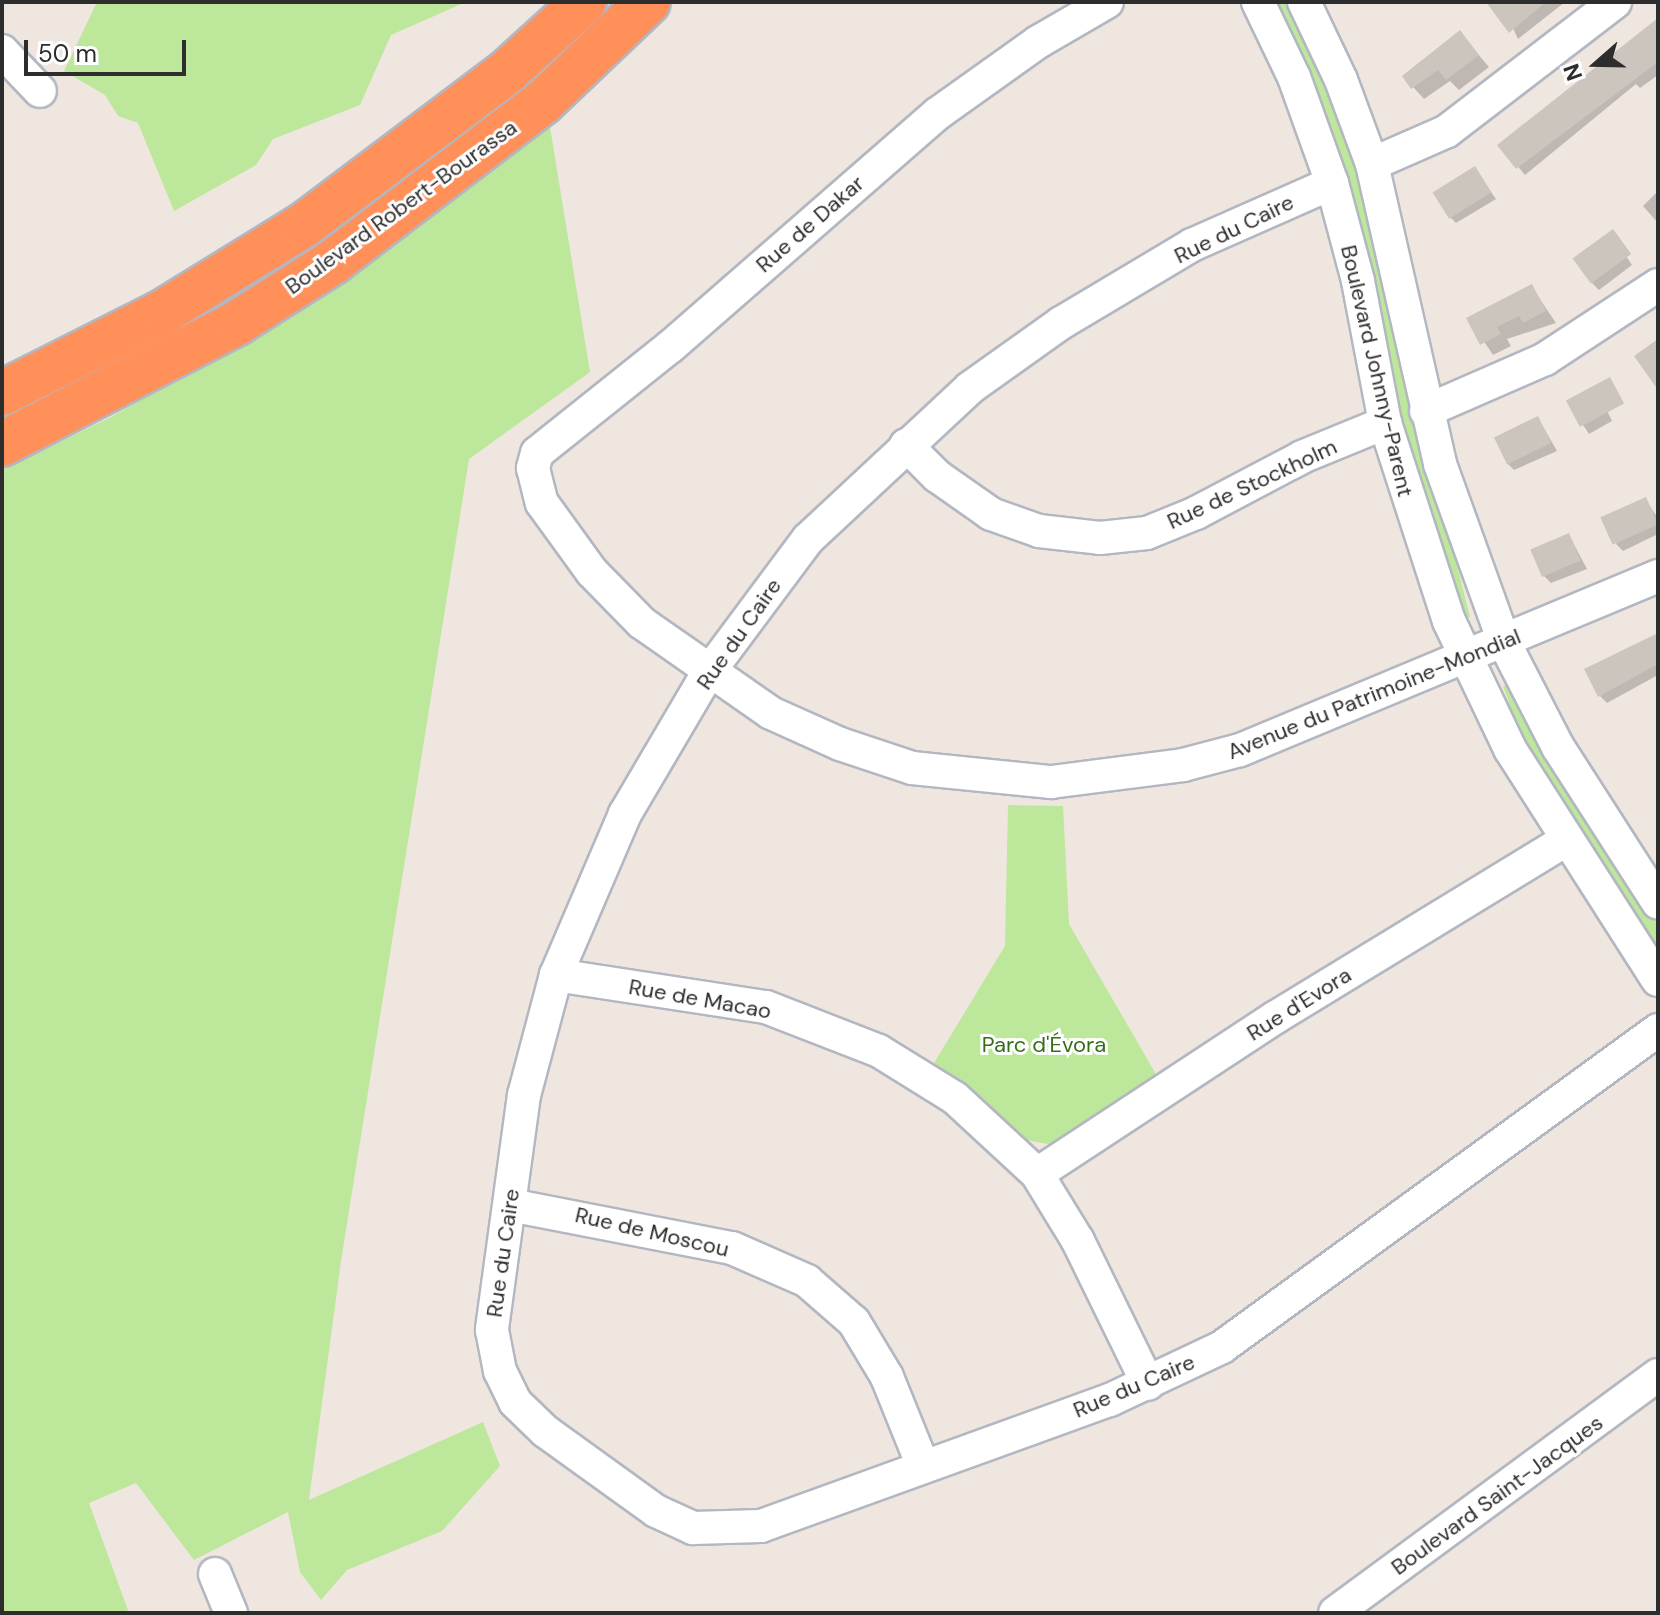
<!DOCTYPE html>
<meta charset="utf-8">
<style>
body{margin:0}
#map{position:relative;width:1660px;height:1615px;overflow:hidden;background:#efe6df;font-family:"DM Sans",sans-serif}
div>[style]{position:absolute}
.green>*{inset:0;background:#bde79a}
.shadow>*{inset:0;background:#0003}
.building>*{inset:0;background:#cbc5be;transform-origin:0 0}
.roads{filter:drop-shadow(2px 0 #b3b7c1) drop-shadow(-2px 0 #b3b7c1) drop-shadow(0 2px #b3b7c1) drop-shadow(0 -2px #b3b7c1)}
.minor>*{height:32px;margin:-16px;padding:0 16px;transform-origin:16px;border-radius:16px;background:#fff}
.highway>*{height:44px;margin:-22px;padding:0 22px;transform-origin:22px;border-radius:22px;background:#ff905a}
span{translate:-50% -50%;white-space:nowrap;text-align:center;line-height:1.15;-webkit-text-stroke:6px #fff;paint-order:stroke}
.street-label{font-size:22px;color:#2d2d2d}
.park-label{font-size:22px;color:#346f18}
.frame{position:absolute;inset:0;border:4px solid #2d2d2d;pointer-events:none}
.north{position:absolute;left:1556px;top:24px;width:80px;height:80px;-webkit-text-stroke:6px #fff;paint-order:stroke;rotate:250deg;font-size:22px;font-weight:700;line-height:32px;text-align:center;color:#2d2d2d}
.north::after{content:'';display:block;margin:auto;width:28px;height:36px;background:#2d2d2d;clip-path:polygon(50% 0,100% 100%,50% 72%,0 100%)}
.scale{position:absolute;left:24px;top:40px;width:162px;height:36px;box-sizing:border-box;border:4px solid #2d2d2d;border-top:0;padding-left:10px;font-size:24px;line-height:28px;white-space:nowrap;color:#2d2d2d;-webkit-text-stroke:6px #fff;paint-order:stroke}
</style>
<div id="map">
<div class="green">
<div style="clip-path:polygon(97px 2px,466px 2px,391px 35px,360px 105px,273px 139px,256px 165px,174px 211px,138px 123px,118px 116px,105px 95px,64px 71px)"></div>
<div style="clip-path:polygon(1272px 2px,1291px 2px,1353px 148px,1470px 617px,1462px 618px,1438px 555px)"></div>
<div style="clip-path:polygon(549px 121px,590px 372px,469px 459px,341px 1261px,309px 1500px,483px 1422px,500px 1466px,442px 1531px,347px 1570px,321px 1600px,300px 1572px,288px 1512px,194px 1560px,136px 1483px,89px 1503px,129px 1613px,2px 1613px,2px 470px,111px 417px,315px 300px)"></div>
<div style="clip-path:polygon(1511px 683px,1574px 799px,1658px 925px,1658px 957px,1528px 755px,1503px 686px)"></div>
<div style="clip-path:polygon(1008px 805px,1063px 806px,1069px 924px,1157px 1076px,1052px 1145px,1027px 1140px,934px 1063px,1005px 946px)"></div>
</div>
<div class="shadow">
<div style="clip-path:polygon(1501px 2px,1565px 2px,1518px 39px)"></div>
<div style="clip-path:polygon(1658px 21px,1658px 75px,1640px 88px,1636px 84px,1525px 175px,1500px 145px)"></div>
<div style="clip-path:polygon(1460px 33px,1489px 67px,1459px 90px,1450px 81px,1424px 99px,1404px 77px)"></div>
<div style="clip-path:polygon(1474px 168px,1496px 199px,1456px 223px,1448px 215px)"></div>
<div style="clip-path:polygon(1658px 191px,1658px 223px,1643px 206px)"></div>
<div style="clip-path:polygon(1616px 241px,1632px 265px,1599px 290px,1592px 283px)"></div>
<div style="clip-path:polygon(1531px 286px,1556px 323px,1507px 339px,1511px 346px,1493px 355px,1469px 319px)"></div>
<div style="clip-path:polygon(1600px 396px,1612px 421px,1589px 434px,1568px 402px)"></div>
<div style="clip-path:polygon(1538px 418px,1557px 451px,1514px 470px,1507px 463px)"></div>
<div style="clip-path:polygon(1645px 499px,1658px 518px,1658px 534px,1623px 551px,1616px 544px)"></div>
<div style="clip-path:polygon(1569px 535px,1587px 569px,1551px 583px,1544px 576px)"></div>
<div style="clip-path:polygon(1658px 636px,1658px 675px,1607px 703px,1600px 696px)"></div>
</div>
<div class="building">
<div style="clip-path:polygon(1486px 2px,1546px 2px,1509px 33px)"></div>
<div style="clip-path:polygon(1658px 18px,1658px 62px,1516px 169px,1497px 145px)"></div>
<div style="clip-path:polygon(1460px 30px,1479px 55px,1446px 80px,1438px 70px,1411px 89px,1402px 76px)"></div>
<div style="left:1475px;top:166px;width:31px;height:50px;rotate:58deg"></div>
<div style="left:1613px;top:229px;width:31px;height:50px;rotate:54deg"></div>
<div style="clip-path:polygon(1532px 284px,1546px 311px,1523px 323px,1519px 316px,1497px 327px,1501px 334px,1480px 345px,1466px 318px)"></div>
<div style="clip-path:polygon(1658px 339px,1658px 390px,1634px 356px)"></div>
<div style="left:1610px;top:377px;width:30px;height:50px;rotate:62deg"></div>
<div style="left:1538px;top:416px;width:30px;height:49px;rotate:64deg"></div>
<div style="left:1646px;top:497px;width:30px;height:50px;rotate:66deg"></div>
<div style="left:1569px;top:533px;width:30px;height:42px;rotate:67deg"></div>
<div style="clip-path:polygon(1658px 633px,1658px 664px,1598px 697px,1584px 669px)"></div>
</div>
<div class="roads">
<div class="minor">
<div style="left:1107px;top:2px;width:80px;rotate:149.9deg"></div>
<div style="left:1038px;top:42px;width:124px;rotate:144.5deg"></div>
<div style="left:937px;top:114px;width:353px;rotate:138.9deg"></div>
<div style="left:671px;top:346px;width:171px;rotate:141.4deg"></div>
<div style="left:537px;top:453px;width:16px;rotate:105deg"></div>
<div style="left:533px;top:468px;width:36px;rotate:76deg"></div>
<div style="left:542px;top:503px;width:85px;rotate:54.1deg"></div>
<div style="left:592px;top:572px;width:71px;rotate:45.6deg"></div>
<div style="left:642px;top:623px;width:157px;rotate:34.9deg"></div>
<div style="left:771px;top:713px;width:76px;rotate:24.2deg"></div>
<div style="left:840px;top:744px;width:76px;rotate:18.4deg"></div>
<div style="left:912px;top:768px;width:140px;rotate:5.8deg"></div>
<div style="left:1051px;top:782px;width:133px;rotate:-7.3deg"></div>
<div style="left:1183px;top:765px;width:59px;rotate:-14.7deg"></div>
<div style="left:1240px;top:750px;width:453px;rotate:-22.6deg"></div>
<div style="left:1258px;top:2px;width:83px;rotate:64.4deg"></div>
<div style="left:1294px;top:77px;width:113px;rotate:70.3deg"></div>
<div style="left:1332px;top:183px;width:101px;rotate:75.1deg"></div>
<div style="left:1358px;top:281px;width:145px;rotate:79.2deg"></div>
<div style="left:1385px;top:423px;width:208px;rotate:72.1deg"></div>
<div style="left:1449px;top:621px;width:142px;rotate:64.5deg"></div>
<div style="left:1510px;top:749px;width:274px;rotate:57.4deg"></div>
<div style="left:1304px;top:2px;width:86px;rotate:64.6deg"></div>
<div style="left:1341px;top:80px;width:90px;rotate:69.7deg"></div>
<div style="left:1372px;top:164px;width:308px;rotate:77.2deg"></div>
<div style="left:1440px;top:464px;width:189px;rotate:70.2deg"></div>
<div style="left:1504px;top:642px;width:118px;rotate:62.8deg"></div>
<div style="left:1558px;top:747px;width:185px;rotate:57.3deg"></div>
<div style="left:2px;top:51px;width:55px;rotate:46.5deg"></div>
<div style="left:1372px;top:164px;width:82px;rotate:-23.7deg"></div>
<div style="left:1447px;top:131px;width:212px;rotate:-37.5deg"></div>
<div style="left:1332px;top:183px;width:153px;rotate:156.1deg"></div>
<div style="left:1192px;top:245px;width:152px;rotate:149.2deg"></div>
<div style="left:1061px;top:323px;width:112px;rotate:144.5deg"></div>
<div style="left:970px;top:388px;width:221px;rotate:137deg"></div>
<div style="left:808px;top:539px;width:167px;rotate:126.7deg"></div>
<div style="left:708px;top:673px;width:164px;rotate:120.5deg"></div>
<div style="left:625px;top:814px;width:175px;rotate:113.2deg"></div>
<div style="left:556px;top:975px;width:124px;rotate:104.9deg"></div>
<div style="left:524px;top:1095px;width:237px;rotate:97.8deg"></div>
<div style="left:492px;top:1330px;width:42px;rotate:79deg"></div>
<div style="left:500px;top:1371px;width:34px;rotate:64deg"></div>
<div style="left:515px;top:1402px;width:42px;rotate:44deg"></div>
<div style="left:545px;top:1431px;width:137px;rotate:35.8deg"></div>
<div style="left:656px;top:1511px;width:41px;rotate:24.7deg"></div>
<div style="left:693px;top:1528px;width:68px;rotate:-1.7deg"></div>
<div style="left:761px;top:1526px;width:371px;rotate:-19.9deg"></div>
<div style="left:1110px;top:1400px;width:124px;rotate:-25.3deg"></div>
<div style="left:1222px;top:1347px;width:539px;rotate:-36.02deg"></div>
<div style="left:1426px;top:411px;width:130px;rotate:-23.6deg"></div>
<div style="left:1545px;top:359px;width:135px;rotate:-33.2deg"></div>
<div style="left:906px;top:445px;width:44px;rotate:45deg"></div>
<div style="left:937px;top:476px;width:66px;rotate:35.1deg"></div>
<div style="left:991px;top:514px;width:51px;rotate:19.5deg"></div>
<div style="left:1039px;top:531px;width:61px;rotate:6.5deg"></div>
<div style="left:1100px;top:538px;width:47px;rotate:-6.1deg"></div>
<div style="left:1147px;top:533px;width:53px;rotate:-22.2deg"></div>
<div style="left:1196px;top:513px;width:120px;rotate:-27.8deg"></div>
<div style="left:1302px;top:457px;width:90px;rotate:-22.3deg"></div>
<div style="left:556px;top:975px;width:212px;rotate:8.7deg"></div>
<div style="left:766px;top:1007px;width:121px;rotate:21.3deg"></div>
<div style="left:879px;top:1051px;width:89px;rotate:31.7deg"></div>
<div style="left:955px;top:1098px;width:112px;rotate:42.8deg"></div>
<div style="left:1037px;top:1174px;width:79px;rotate:58.5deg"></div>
<div style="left:1078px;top:1241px;width:159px;rotate:63.9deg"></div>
<div style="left:1037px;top:1174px;width:286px;rotate:-33.3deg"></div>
<div style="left:1276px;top:1017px;width:338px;rotate:-31.4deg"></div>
<div style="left:510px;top:1205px;width:226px;rotate:11deg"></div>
<div style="left:732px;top:1248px;width:82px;rotate:23.7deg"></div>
<div style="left:807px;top:1281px;width:62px;rotate:41.1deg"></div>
<div style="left:854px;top:1322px;width:64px;rotate:59deg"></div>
<div style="left:887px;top:1377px;width:96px;rotate:68deg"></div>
<div style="left:215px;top:1574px;width:42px;rotate:67.7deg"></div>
<div style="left:1335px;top:1613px;width:401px;rotate:-36.4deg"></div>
</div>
<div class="highway">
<div style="left:2px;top:393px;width:180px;rotate:-26.7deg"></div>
<div style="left:163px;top:312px;width:166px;rotate:-31.7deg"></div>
<div style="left:304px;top:225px;width:254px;rotate:-37deg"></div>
<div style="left:507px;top:72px;width:104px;rotate:-42.3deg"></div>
<div style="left:2px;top:444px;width:264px;rotate:-27.2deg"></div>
<div style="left:237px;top:323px;width:114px;rotate:-32.4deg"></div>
<div style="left:333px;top:262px;width:263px;rotate:-37.3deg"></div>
<div style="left:542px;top:103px;width:146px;rotate:-43.6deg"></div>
</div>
</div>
<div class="street-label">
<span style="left:401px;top:207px;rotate:-36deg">Boulevard Robert-Bourassa</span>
<span style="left:810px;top:224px;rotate:-41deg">Rue de Dakar</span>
<span style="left:1234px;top:229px;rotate:-26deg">Rue du Caire</span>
<span style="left:1377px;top:371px;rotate:77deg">Boulevard Johnny-Parent</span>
<span style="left:1252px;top:484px;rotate:-25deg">Rue de Stockholm</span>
<span style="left:739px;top:634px;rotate:-55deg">Rue du Caire</span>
<span style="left:1374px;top:694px;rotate:-22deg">Avenue du Patrimoine-Mondial</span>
<span style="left:700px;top:999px;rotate:10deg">Rue de Macao</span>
<span style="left:1299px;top:1004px;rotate:-32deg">Rue d'Evora</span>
<span style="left:652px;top:1232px;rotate:13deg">Rue de Moscou</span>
<span style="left:503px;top:1253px;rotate:-82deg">Rue du Caire</span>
<span style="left:1134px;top:1386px;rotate:-23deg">Rue du Caire</span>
<span style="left:1497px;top:1495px;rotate:-36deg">Boulevard Saint-Jacques</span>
</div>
<div class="park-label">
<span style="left:1044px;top:1045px">Parc d'Évora</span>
</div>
<div class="frame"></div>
<div class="north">N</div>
<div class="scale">50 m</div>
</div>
